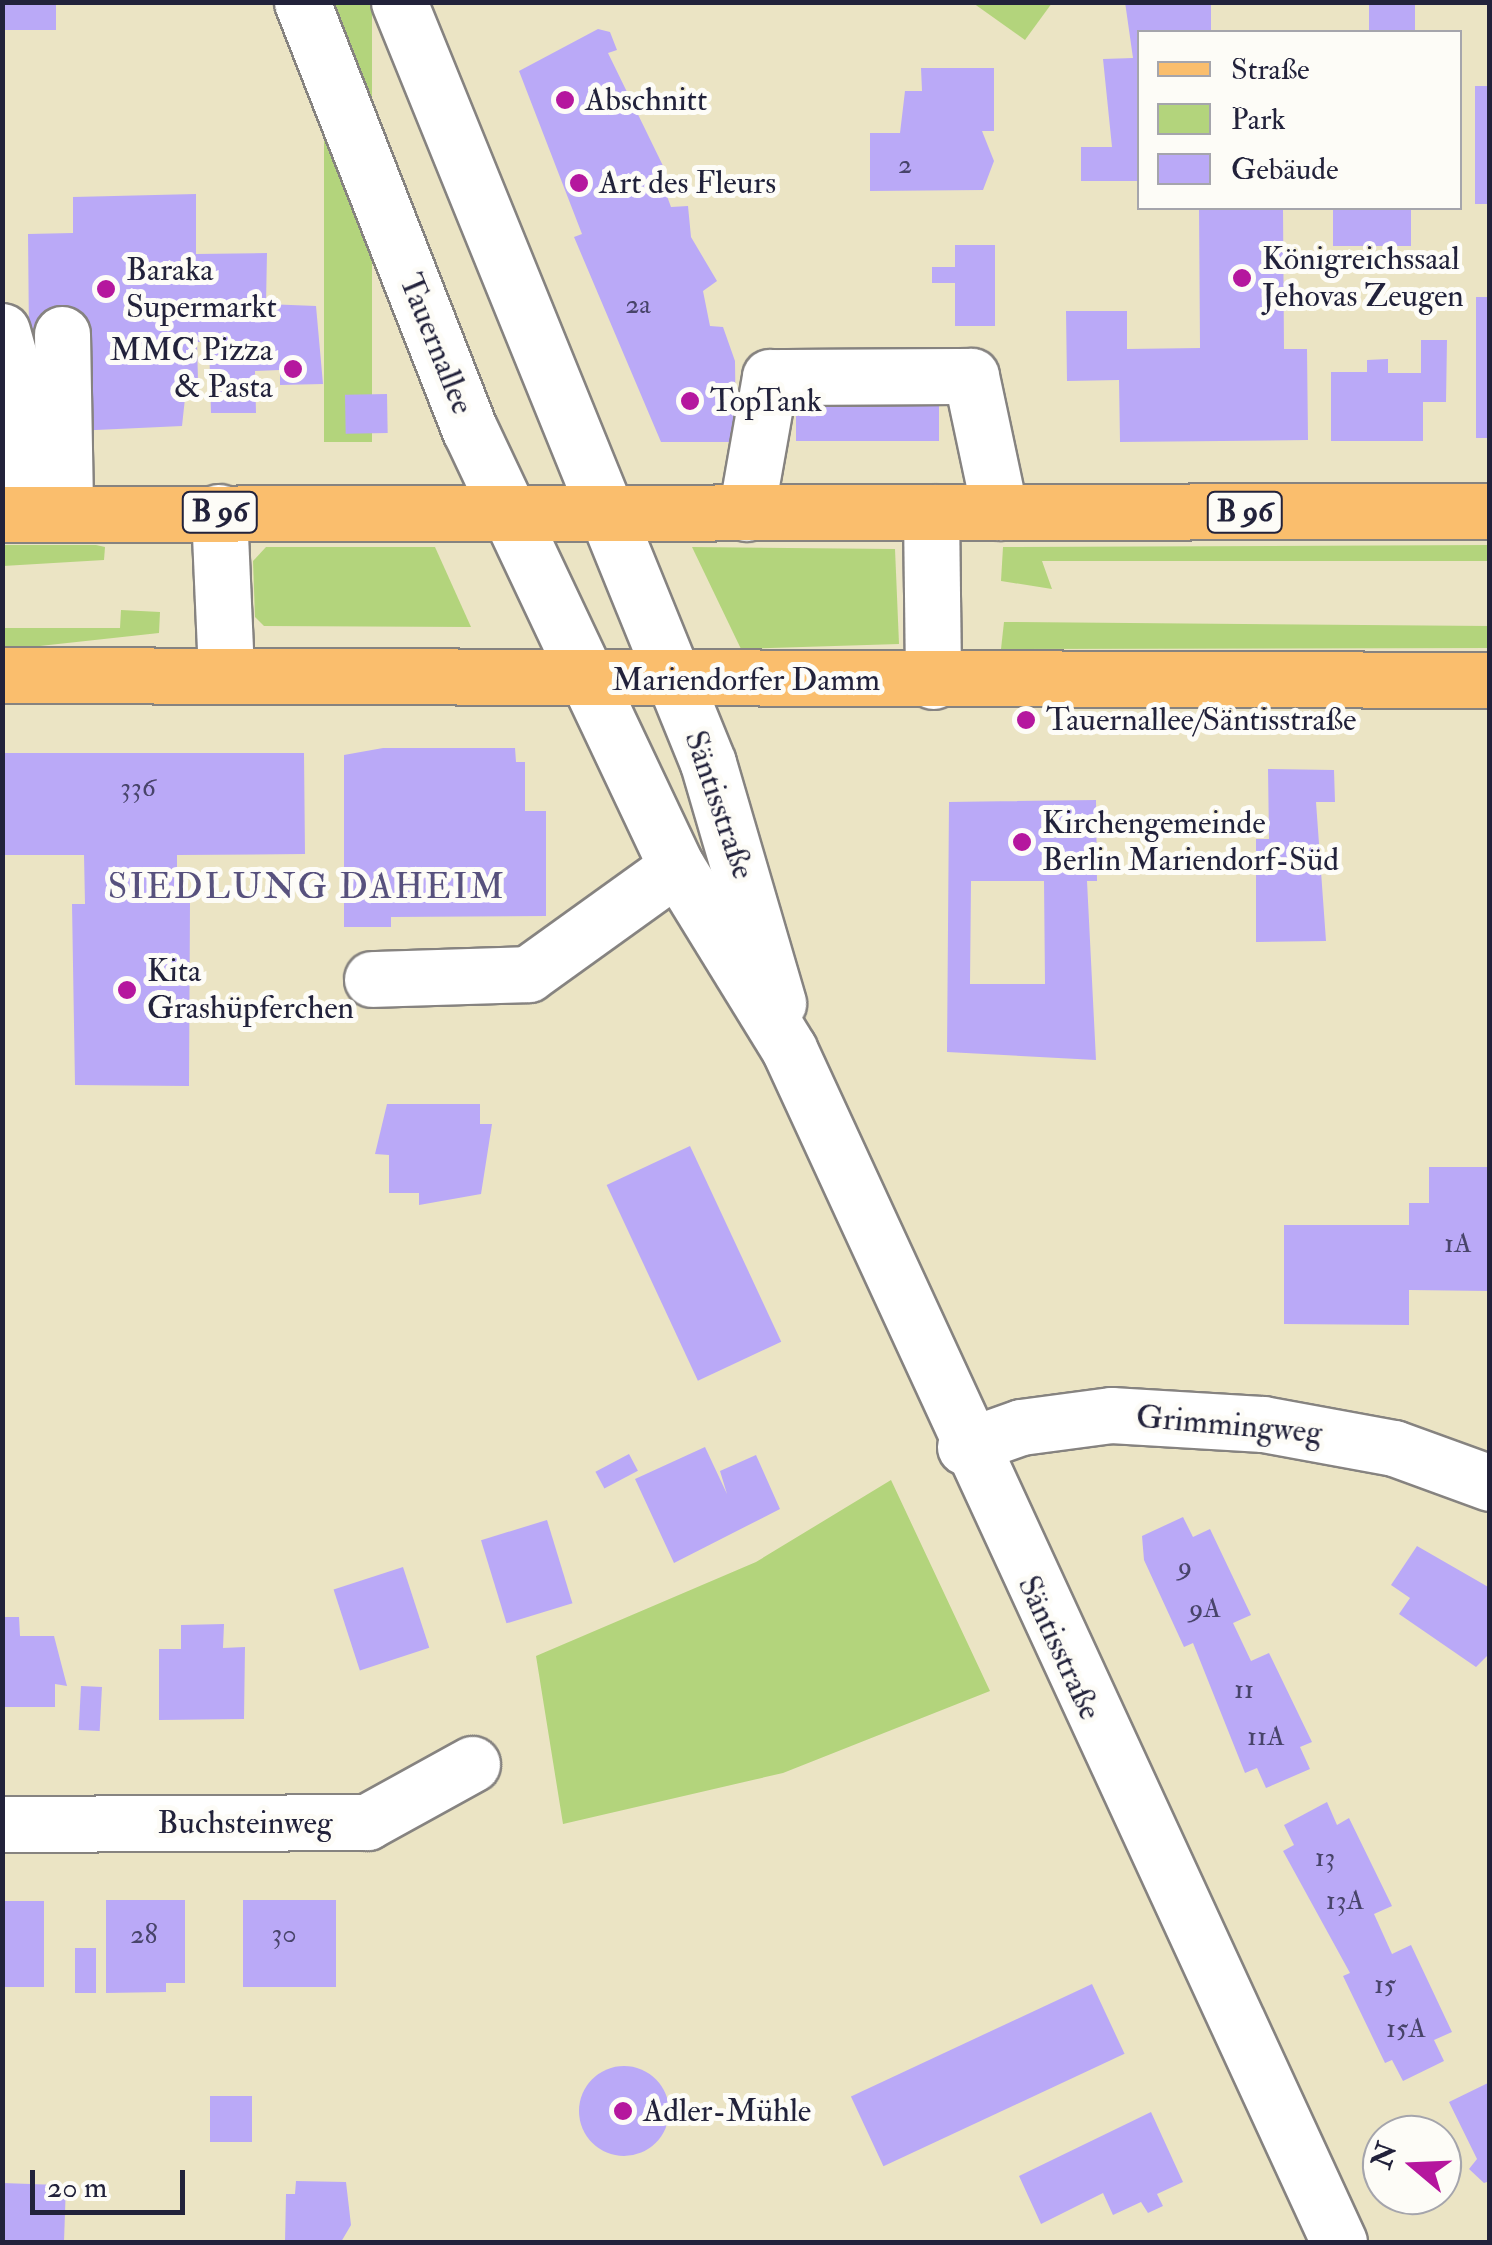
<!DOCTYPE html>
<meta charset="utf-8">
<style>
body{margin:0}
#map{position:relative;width:1492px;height:2245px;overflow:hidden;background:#ebe4c4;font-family:"IM FELL Double Pica",serif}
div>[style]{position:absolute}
.green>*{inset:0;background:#b3d47c;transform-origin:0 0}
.building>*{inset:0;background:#baa9f7;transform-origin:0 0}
.round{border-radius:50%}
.roads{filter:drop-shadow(2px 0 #868380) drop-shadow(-2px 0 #868380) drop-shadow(0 2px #868380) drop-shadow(0 -2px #868380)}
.minor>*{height:55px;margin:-27.5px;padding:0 27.5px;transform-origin:27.5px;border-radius:27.5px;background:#fff}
.major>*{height:55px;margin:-27.5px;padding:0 27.5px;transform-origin:27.5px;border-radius:27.5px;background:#fabe6d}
.dots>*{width:28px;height:28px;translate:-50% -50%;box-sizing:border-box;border:5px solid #fdfcf7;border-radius:50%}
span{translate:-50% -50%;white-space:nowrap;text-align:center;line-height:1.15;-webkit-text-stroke:10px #fdfcf7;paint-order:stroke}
.number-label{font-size:28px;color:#48446a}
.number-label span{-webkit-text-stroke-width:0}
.shield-label span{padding:2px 8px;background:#fdfcf7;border:2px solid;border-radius:8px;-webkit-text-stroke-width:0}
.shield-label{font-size:30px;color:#22223b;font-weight:700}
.poi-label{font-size:32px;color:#22223b}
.left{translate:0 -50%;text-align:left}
.right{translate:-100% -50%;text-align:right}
.street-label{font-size:32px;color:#22223b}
.neighbourhood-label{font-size:35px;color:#57517d;letter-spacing:2.5px}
.frame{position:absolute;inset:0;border:5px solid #22223b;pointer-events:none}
.legend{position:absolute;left:1137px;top:30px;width:325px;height:180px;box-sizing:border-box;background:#fdfcf7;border:2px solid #a5a5ac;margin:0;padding:12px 18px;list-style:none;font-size:30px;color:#22223b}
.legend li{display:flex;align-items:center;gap:20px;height:50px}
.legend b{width:50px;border:2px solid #a5a5ac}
.north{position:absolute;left:1362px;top:2115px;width:100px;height:100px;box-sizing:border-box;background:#fdfcf7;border:2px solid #a5a5ac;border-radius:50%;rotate:289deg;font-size:28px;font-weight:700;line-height:40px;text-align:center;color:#22223b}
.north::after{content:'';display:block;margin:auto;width:35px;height:45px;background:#b5179e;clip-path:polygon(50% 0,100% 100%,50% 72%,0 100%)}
.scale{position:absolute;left:30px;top:2170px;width:155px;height:45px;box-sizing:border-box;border:5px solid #22223b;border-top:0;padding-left:12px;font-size:30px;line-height:35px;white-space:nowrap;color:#22223b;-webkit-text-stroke:8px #fdfcf7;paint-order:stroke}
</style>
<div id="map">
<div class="green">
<div style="left:324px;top:3px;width:48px;height:439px"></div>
<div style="clip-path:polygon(973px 3px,1052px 3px,1025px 40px)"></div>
<div style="clip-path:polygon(3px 545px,96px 545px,105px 547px,104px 560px,3px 566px)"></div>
<div style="clip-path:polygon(1489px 545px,1489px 561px,1042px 561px,1052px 589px,1001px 581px,1003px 547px)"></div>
<div style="clip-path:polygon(266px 547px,435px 547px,471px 627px,264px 626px,255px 617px,253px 561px)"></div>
<div style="clip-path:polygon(692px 547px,895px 549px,899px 644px,741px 649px)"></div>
<div style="clip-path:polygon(121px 610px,160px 612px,159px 633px,3px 650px,3px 628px,120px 628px)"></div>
<div style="clip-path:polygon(1004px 622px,1489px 626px,1489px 648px,1001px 649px)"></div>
<div style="clip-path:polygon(891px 1480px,990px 1691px,783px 1773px,563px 1824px,536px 1656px,756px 1562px)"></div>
</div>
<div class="building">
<div style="left:2px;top:2px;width:54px;height:28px"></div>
<div style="clip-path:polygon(1125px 2px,1211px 2px,1211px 31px,1140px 32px,1140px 181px,1081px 181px,1081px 147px,1112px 147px,1103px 59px,1133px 58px)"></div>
<div style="left:1369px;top:2px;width:46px;height:30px"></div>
<div style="clip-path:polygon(598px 29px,610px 32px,617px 50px,608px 53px,667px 174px,660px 177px,671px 207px,688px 206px,691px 237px,717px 281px,703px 291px,710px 326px,723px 327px,735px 361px,736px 442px,661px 442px,574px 237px,582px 234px,519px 71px)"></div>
<div style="clip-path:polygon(921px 68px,994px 68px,994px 131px,982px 131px,994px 161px,983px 190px,870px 191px,870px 133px,900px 133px,905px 91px,922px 91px)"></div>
<div style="left:1475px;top:86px;width:15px;height:118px"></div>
<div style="clip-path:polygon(196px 194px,196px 254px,267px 253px,266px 304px,316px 306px,323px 384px,280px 385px,280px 370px,255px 371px,256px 413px,211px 413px,209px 342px,197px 342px,198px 381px,186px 389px,182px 426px,74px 431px,73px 334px,29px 335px,28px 234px,73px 233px,73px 197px)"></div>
<div style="clip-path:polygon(1199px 208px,1283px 208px,1284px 349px,1307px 349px,1308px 440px,1120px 442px,1119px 380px,1067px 381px,1066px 311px,1127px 311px,1127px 349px,1200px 348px)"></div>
<div style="left:1333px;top:208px;width:78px;height:38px"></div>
<div style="clip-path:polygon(955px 245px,995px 245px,995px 326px,955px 326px,955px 283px,932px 283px,932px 267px,955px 267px)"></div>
<div style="left:1476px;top:297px;width:14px;height:141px"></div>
<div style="clip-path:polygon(1421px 340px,1447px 340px,1446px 402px,1423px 402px,1423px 441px,1331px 441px,1331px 372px,1367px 372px,1367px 360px,1388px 359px,1388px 373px,1421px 373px)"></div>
<div style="left:796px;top:349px;width:143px;height:92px"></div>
<div style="left:387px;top:394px;width:39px;height:42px;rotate:89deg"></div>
<div style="clip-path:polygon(383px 748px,515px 748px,516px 762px,525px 762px,525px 811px,546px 811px,546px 916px,391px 917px,391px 927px,344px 927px,344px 755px)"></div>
<div style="clip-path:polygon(2px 753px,304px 753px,305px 854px,177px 855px,177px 902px,190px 902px,189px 1086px,75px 1085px,72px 904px,85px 904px,84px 855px,2px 855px)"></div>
<div style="clip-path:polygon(1268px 769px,1334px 770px,1335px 802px,1316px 802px,1326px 941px,1256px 942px,1256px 839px,1269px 839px)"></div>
<div style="clip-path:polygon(evenodd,1096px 800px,1097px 881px,1087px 881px,1096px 1060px,947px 1052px,949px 802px,1096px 800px,971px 881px,1044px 881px,1045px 984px,970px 984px,971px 881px)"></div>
<div style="clip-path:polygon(387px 1104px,480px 1104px,480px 1124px,492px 1124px,481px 1194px,419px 1205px,419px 1193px,389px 1193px,389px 1155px,375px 1154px)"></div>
<div style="left:690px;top:1146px;width:216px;height:92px;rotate:65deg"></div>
<div style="clip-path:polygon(1429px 1167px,1490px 1167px,1490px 1291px,1409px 1290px,1409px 1325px,1284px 1324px,1284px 1225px,1409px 1225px,1409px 1203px,1429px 1203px)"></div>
<div style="clip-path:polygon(705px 1447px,727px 1494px,720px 1471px,756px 1455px,780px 1509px,674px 1563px,635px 1479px)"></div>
<div style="left:629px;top:1454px;width:19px;height:38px;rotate:62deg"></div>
<div style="clip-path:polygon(1183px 1517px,1193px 1537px,1210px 1529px,1251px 1615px,1233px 1623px,1251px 1661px,1269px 1653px,1312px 1742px,1300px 1747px,1310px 1769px,1266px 1788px,1257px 1768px,1245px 1773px,1193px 1643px,1184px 1647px,1144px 1560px,1142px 1536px)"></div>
<div style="left:547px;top:1520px;width:87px;height:69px;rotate:73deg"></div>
<div style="clip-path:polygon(1417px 1546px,1490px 1588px,1490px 1653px,1476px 1667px,1399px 1614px,1410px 1598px,1391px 1585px)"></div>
<div style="left:403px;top:1567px;width:85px;height:73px;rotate:72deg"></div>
<div style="clip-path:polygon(2px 1617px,19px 1617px,20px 1636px,54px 1636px,67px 1686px,55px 1684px,55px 1707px,2px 1707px)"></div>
<div style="clip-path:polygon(224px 1624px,223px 1648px,245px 1647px,244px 1719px,159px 1720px,159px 1649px,181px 1649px,181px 1625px)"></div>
<div style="left:81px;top:1686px;width:21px;height:44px;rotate:3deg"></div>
<div style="clip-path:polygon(1327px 1802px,1337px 1825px,1349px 1818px,1392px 1906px,1374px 1914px,1392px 1954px,1411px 1945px,1452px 2032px,1434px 2040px,1444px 2061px,1403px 2081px,1392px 2060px,1385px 2063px,1343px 1976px,1350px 1973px,1283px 1851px,1294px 1845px,1284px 1825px)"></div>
<div style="clip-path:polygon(106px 1900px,185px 1900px,185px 1983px,166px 1983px,166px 1992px,106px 1993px)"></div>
<div style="left:243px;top:1900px;width:93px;height:87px"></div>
<div style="left:2px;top:1901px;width:42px;height:86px"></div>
<div style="left:75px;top:1948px;width:21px;height:45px"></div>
<div style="left:1092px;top:1984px;width:77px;height:266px;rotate:65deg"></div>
<div class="round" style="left:579px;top:2066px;width:90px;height:90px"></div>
<div style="clip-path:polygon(1490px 2082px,1490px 2181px,1484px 2183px,1469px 2169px,1477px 2159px,1449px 2102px)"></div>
<div style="left:210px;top:2096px;width:42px;height:46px"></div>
<div style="clip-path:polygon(1151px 2112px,1183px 2182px,1157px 2194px,1163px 2206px,1148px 2213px,1141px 2202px,1113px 2215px,1103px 2193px,1041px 2224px,1019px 2176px)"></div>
<div style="clip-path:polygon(296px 2181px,346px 2182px,351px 2225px,341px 2242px,285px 2242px,286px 2194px,295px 2194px)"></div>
<div style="left:2px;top:2183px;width:64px;height:59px;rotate:2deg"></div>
</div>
<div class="roads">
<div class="minor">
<div style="left:302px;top:2px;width:460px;rotate:68.6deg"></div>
<div style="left:470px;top:430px;width:484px;rotate:64.7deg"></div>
<div style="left:677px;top:867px;width:214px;rotate:58.4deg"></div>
<div style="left:789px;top:1049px;width:1314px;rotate:65.25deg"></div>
<div style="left:399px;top:2px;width:821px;rotate:67.9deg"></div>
<div style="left:708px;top:763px;width:250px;rotate:73.7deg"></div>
<div style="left:2px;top:331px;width:82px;rotate:74.4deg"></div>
<div style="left:24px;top:410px;width:104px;rotate:88.9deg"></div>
<div style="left:62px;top:334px;width:179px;rotate:89deg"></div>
<div style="left:219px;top:512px;width:160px;rotate:87.5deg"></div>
<div style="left:931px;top:512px;width:169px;rotate:89.3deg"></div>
<div style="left:746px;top:513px;width:138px;rotate:-80deg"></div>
<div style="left:770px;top:377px;width:201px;rotate:-0.3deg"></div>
<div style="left:971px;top:376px;width:139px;rotate:78deg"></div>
<div style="left:372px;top:979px;width:156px;rotate:-1.8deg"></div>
<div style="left:528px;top:974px;width:183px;rotate:-35.7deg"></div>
<div style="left:965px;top:1447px;width:59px;rotate:-19.7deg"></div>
<div style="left:1021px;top:1427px;width:91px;rotate:-7.6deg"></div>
<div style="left:1111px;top:1415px;width:152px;rotate:3.4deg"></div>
<div style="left:1263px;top:1424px;width:133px;rotate:10.4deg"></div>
<div style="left:1394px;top:1448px;width:102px;rotate:20deg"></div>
<div style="left:2px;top:1824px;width:365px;rotate:-0.3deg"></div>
<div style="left:367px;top:1822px;width:120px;rotate:-28.9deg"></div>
</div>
<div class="major">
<div style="left:2px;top:514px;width:1488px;rotate:-0.12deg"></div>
<div style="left:2px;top:675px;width:1488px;rotate:0.19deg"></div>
</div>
</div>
<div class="dots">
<div style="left:565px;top:100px;background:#b5179e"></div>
<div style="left:579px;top:183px;background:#b5179e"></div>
<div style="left:1242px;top:278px;background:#b5179e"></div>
<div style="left:106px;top:289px;background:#b5179e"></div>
<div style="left:293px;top:369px;background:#b5179e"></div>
<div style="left:690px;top:401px;background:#b5179e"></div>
<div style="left:1026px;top:720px;background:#b5179e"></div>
<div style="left:1022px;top:842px;background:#b5179e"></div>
<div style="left:127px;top:990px;background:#b5179e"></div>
<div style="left:623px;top:2111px;background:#b5179e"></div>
</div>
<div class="number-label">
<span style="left:905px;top:165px">2</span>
<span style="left:638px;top:305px">2a</span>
<span style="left:138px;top:788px">336</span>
<span style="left:1458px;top:1244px">1A</span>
<span style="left:1185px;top:1567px">9</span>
<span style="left:1205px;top:1609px">9A</span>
<span style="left:1244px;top:1690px">11</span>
<span style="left:1266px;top:1737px">11A</span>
<span style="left:1325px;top:1858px">13</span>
<span style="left:1345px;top:1901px">13A</span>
<span style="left:284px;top:1934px">30</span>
<span style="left:144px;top:1935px">28</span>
<span style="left:1385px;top:1985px">15</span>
<span style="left:1406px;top:2029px">15A</span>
</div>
<div class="shield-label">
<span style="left:220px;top:512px">B 96</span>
<span style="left:1245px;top:512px">B 96</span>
</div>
<div class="poi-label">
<span class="left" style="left:585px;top:100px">Abschnitt</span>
<span class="left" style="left:599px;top:183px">Art des Fleurs</span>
<span class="left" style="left:1262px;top:278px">Königreichssaal<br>Jehovas Zeugen</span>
<span class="left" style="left:126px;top:289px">Baraka<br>Supermarkt</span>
<span class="right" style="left:273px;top:369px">MMC Pizza<br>&amp; Pasta</span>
<span class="left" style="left:710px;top:401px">TopTank</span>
<span class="left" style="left:1046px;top:720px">Tauernallee/Säntisstraße</span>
<span class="left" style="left:1042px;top:842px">Kirchengemeinde<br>Berlin Mariendorf-Süd</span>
<span class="left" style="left:147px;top:990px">Kita<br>Grashüpferchen</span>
<span class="left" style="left:643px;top:2111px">Adler-Mühle</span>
</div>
<div class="street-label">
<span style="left:436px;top:344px;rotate:68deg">Tauernallee</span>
<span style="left:746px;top:680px">Mariendorfer Damm</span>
<span style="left:719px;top:805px;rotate:71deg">Säntisstraße</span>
<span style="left:1229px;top:1425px;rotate:5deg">Grimmingweg</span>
<span style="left:1059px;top:1648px;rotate:65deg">Säntisstraße</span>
<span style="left:245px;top:1823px">Buchsteinweg</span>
</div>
<div class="neighbourhood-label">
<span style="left:307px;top:887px">SIEDLUNG DAHEIM</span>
</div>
<div class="frame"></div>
<ul class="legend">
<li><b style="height:12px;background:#fabe6d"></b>Straße</li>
<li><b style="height:28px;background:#b3d47c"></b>Park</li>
<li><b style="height:28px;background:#baa9f7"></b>Gebäude</li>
</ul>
<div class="north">N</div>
<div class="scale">20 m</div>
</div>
